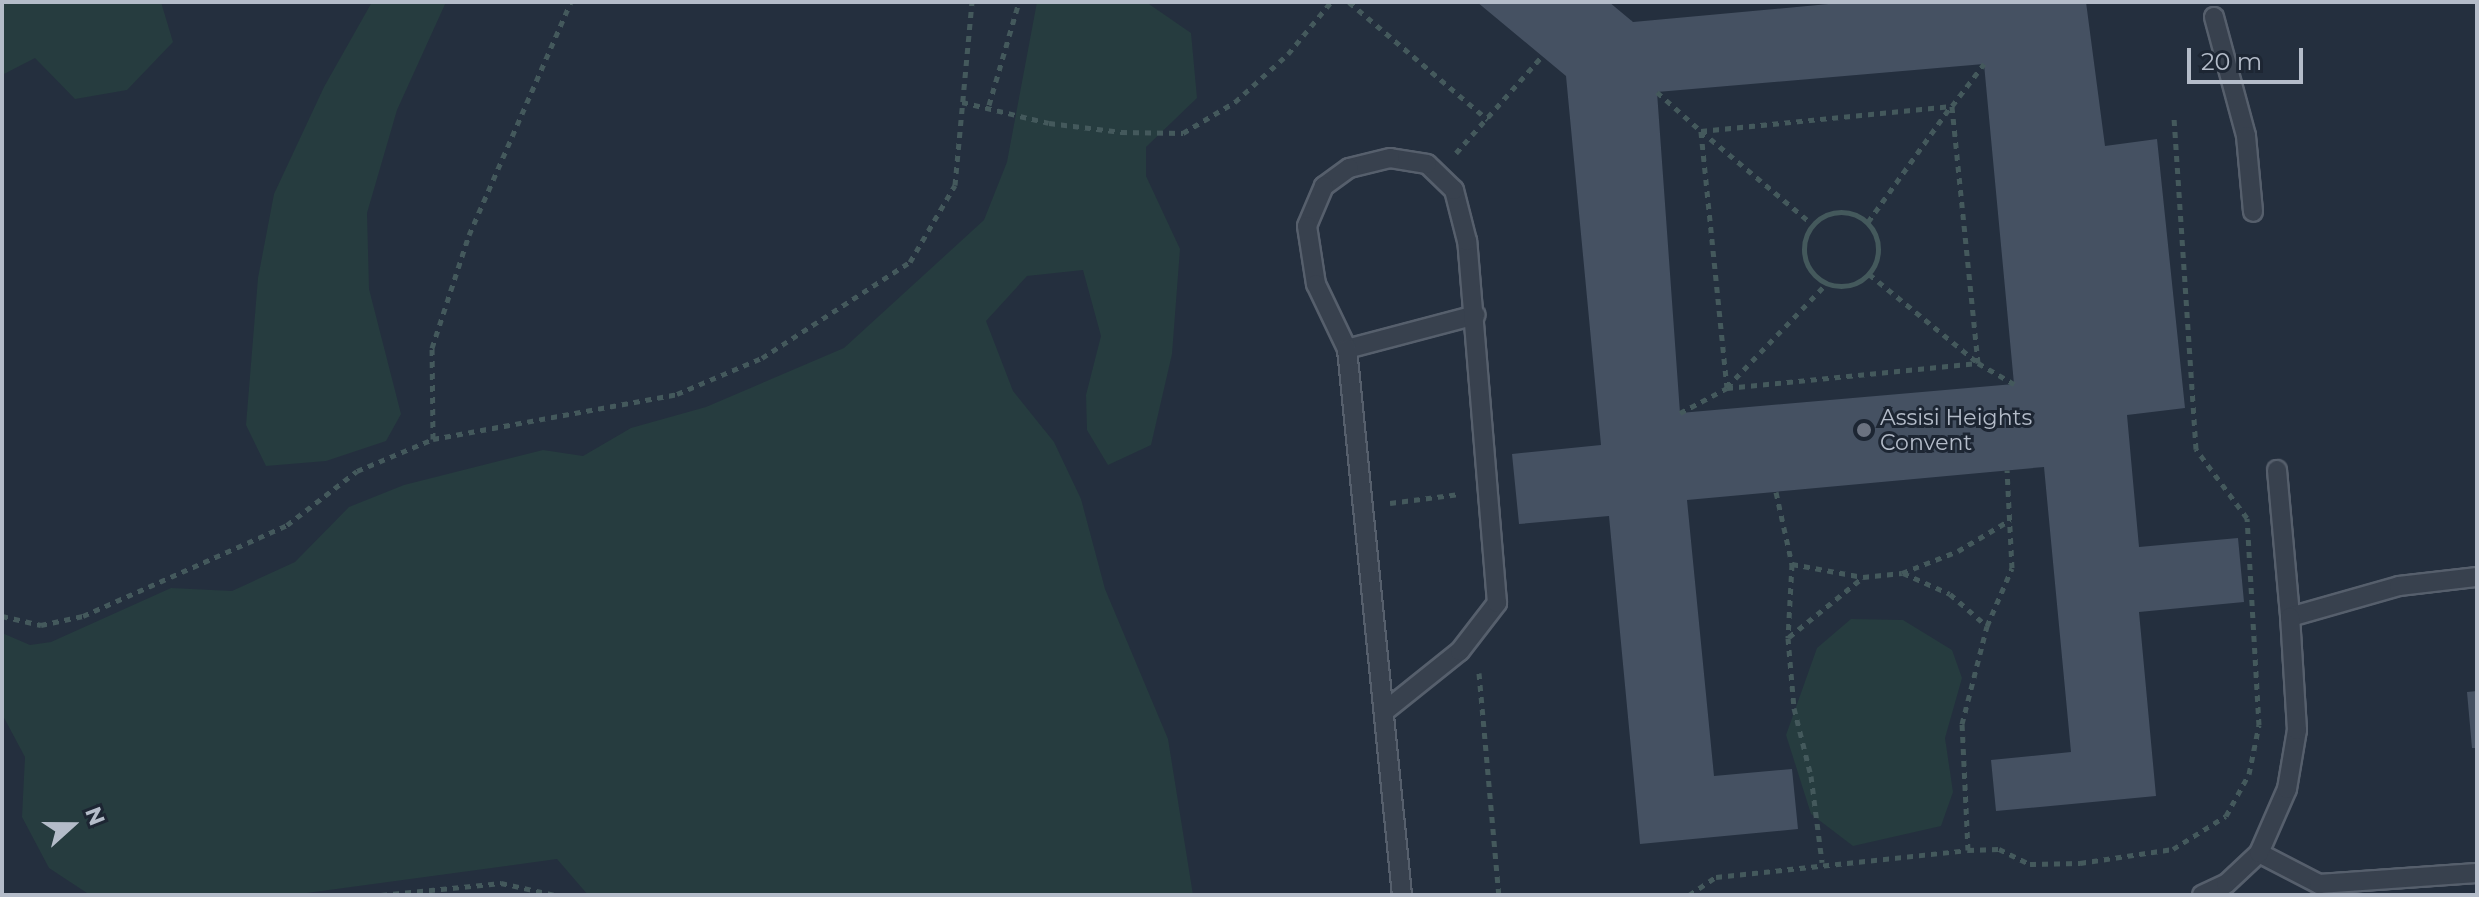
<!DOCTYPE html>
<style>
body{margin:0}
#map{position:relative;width:2479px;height:897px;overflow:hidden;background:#242f3e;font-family:Montserrat,sans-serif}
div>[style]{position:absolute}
.green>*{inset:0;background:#263c3f}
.building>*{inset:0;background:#455162}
.path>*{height:5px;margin-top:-2.5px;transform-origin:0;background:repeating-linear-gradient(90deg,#44595c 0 6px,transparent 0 12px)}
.path>.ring{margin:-2.5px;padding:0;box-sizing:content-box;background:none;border:5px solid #44595c;border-radius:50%}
.roads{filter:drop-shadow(2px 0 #565f6c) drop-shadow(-2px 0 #565f6c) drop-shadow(0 2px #565f6c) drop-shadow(0 -2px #565f6c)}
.lane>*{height:18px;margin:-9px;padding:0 9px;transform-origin:9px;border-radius:9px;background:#38414e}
.dots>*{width:22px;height:22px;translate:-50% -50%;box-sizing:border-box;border:4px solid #1d2633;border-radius:50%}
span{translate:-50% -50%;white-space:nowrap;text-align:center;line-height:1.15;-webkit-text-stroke:6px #1d2633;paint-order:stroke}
.poi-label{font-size:22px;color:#b4bcc9}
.left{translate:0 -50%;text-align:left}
.frame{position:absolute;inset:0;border:4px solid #b4bcc9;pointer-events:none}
.north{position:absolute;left:32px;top:785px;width:80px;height:80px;-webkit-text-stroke:6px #1d2633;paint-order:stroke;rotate:69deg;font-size:22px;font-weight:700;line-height:32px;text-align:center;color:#b4bcc9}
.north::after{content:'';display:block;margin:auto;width:28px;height:36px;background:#b4bcc9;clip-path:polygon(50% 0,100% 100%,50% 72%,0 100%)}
.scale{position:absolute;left:2187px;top:48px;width:116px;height:36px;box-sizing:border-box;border:4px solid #b4bcc9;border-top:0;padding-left:10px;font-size:24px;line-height:28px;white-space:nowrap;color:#b4bcc9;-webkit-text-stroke:6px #1d2633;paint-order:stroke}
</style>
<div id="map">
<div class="green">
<div style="clip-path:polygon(2px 2px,161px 2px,173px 42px,127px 90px,75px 99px,35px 58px,2px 75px)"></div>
<div style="clip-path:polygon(372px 2px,446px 2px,397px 110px,367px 213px,369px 289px,401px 414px,386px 441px,326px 461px,266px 466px,246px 425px,258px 278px,274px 194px,324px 87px)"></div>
<div style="clip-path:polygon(1037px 2px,1146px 2px,1191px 33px,1197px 98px,1146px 147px,1146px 176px,1180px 249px,1172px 354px,1151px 445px,1108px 465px,1087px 430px,1086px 395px,1101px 336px,1083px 270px,1027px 276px,986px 321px,1013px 391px,1054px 442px,1081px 499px,1105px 589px,1168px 739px,1193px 895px,588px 895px,557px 859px,292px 895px,90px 895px,49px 868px,22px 817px,25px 757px,2px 714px,2px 633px,30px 645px,51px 642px,171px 588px,232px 591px,295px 562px,349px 507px,404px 485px,543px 450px,583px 456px,631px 428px,706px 407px,844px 348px,984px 220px,1007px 162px)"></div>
<div style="clip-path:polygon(1851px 619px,1903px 620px,1952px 650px,1962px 678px,1945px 738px,1953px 792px,1941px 826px,1853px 846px,1811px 814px,1786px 735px,1817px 648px)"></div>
</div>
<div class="building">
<div style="clip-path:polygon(evenodd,1477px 2px,1609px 2px,1633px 22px,1850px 2px,2086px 2px,2105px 146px,2157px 139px,2185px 408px,2127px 415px,2139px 547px,2238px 538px,2244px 602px,2139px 612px,2156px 796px,1996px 811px,1991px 760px,2071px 752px,2044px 467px,1687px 500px,1714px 776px,1792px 769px,1798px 829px,1640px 844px,1609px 516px,1519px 524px,1512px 454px,1601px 445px,1566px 76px,1477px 2px,1984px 64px,2014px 384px,1680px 413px,1657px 92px,1984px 64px)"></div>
<div style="clip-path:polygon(2477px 691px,2477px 748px,2472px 748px,2467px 692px)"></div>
</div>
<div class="path">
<div style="left:1349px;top:2px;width:182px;rotate:40.3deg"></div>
<div style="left:1657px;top:92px;width:59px;rotate:41.6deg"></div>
<div style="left:1701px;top:131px;width:252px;rotate:-5.7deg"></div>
<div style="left:962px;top:102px;width:89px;rotate:13.6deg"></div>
<div style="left:1049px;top:123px;width:73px;rotate:7.1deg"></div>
<div style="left:1121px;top:132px;width:62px;rotate:0.9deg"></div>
<div style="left:1183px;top:133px;width:61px;rotate:-30.8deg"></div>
<div style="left:1235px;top:102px;width:72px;rotate:-42.2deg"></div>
<div style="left:1288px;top:54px;width:67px;rotate:-50.4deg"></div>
<div style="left:989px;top:105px;width:107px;rotate:-73.8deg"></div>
<div style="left:1701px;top:131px;width:142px;rotate:39.9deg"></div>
<div style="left:1456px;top:153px;width:130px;rotate:-48.4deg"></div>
<div class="ring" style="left:1804px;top:212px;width:69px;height:69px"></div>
<div style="left:1868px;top:222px;width:143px;rotate:-54.4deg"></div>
<div style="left:1869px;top:274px;width:139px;rotate:39.2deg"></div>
<div style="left:1978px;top:363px;width:258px;rotate:-95.8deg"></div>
<div style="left:1952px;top:106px;width:53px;rotate:-52.7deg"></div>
<div style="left:1727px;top:387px;width:144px;rotate:-46.1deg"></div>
<div style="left:1727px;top:388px;width:252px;rotate:-5.7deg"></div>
<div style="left:1978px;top:363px;width:42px;rotate:30.3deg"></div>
<div style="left:1680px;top:413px;width:53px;rotate:-28deg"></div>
<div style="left:1727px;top:388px;width:258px;rotate:-95.8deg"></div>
<div style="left:433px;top:439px;width:248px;rotate:-10.4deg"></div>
<div style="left:677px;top:394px;width:92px;rotate:-23deg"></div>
<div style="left:762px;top:358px;width:176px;rotate:-33deg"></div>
<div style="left:910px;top:262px;width:89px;rotate:-59.7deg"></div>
<div style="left:955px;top:185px;width:184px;rotate:-84.7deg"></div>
<div style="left:1776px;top:492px;width:74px;rotate:77.5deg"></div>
<div style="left:1792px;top:564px;width:74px;rotate:93.1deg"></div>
<div style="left:1788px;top:638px;width:70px;rotate:85.1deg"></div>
<div style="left:1794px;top:708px;width:70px;rotate:76deg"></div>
<div style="left:1811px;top:776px;width:87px;rotate:82.7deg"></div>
<div style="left:1390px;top:503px;width:70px;rotate:-7.4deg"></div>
<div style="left:1792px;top:564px;width:72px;rotate:10.4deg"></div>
<div style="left:1863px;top:577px;width:39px;rotate:-6deg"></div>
<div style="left:1902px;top:573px;width:60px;rotate:-21.4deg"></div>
<div style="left:1958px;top:551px;width:61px;rotate:-30.8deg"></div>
<div style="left:1903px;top:573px;width:51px;rotate:24.1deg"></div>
<div style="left:1950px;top:594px;width:49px;rotate:40.9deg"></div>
<div style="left:2px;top:616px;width:40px;rotate:13deg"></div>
<div style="left:41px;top:625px;width:43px;rotate:-12.1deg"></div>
<div style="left:83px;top:616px;width:223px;rotate:-24deg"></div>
<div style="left:287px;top:525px;width:88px;rotate:-37.6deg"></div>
<div style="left:357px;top:471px;width:82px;rotate:-22.8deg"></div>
<div style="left:433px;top:439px;width:91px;rotate:-90.6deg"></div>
<div style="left:432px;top:348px;width:119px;rotate:-71.9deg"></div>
<div style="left:469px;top:235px;width:254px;rotate:-66.4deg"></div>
<div style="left:1789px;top:637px;width:94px;rotate:-38.9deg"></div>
<div style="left:1479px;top:673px;width:223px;rotate:84.9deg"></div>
<div style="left:1968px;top:850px;width:126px;rotate:-92.7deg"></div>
<div style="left:1962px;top:724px;width:101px;rotate:-75.7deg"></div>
<div style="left:1987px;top:626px;width:63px;rotate:-66.7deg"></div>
<div style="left:2012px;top:568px;width:98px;rotate:-92.9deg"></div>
<div style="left:381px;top:895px;width:121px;rotate:-5.7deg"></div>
<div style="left:501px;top:883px;width:55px;rotate:12.5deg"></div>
<div style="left:1689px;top:895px;width:32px;rotate:-34deg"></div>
<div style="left:1716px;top:877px;width:253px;rotate:-6.1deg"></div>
<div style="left:1968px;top:850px;width:31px;rotate:-2deg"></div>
<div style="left:1999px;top:849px;width:34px;rotate:26deg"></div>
<div style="left:2030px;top:864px;width:50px;rotate:-1.1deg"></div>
<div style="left:2080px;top:863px;width:94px;rotate:-8.6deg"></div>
<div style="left:2173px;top:849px;width:62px;rotate:-31.9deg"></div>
<div style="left:2226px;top:816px;width:48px;rotate:-61.3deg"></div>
<div style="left:2249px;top:774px;width:50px;rotate:-78.5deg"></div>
<div style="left:2259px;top:725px;width:207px;rotate:-93.3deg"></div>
<div style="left:2247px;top:518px;width:86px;rotate:-126.5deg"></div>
<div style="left:2196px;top:449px;width:333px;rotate:-93.8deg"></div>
</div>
<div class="roads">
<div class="lane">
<div style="left:2214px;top:17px;width:123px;rotate:74.9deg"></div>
<div style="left:2246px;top:136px;width:76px;rotate:84.7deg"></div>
<div style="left:1347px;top:349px;width:133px;rotate:-14.8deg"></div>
<div style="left:2277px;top:470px;width:148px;rotate:84.9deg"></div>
<div style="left:2290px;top:617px;width:113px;rotate:-15.9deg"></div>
<div style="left:2399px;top:586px;width:79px;rotate:-6.6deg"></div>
<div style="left:1385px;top:711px;width:96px;rotate:-38.7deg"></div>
<div style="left:1460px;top:651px;width:61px;rotate:-52.4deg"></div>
<div style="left:1497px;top:603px;width:363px;rotate:-94.7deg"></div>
<div style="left:1467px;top:241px;width:53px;rotate:-104.3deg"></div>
<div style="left:1454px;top:190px;width:37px;rotate:-136deg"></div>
<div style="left:1427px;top:164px;width:37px;rotate:-171deg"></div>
<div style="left:1390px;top:158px;width:42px;rotate:166.3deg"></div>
<div style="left:1349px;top:168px;width:31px;rotate:144deg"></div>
<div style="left:1324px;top:186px;width:43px;rotate:113deg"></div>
<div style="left:1307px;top:226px;width:59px;rotate:81.2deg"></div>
<div style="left:1316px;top:284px;width:72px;rotate:64.5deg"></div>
<div style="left:1347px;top:349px;width:549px;rotate:84.25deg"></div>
<div style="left:2259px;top:853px;width:68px;rotate:27.3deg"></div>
<div style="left:2319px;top:884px;width:158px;rotate:-4deg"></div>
<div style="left:2202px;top:895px;width:26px;rotate:-25deg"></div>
<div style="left:2226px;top:884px;width:45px;rotate:-43.2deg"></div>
<div style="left:2259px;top:853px;width:70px;rotate:-66.4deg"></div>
<div style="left:2287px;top:789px;width:60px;rotate:-80.4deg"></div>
<div style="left:2297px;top:730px;width:113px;rotate:-93.5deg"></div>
</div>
</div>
<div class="dots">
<div style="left:1864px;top:430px;background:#6b7280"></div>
</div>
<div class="poi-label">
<span class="left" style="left:1880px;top:430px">Assisi Heights<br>Convent</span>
</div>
<div class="frame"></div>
<div class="north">N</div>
<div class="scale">20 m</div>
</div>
